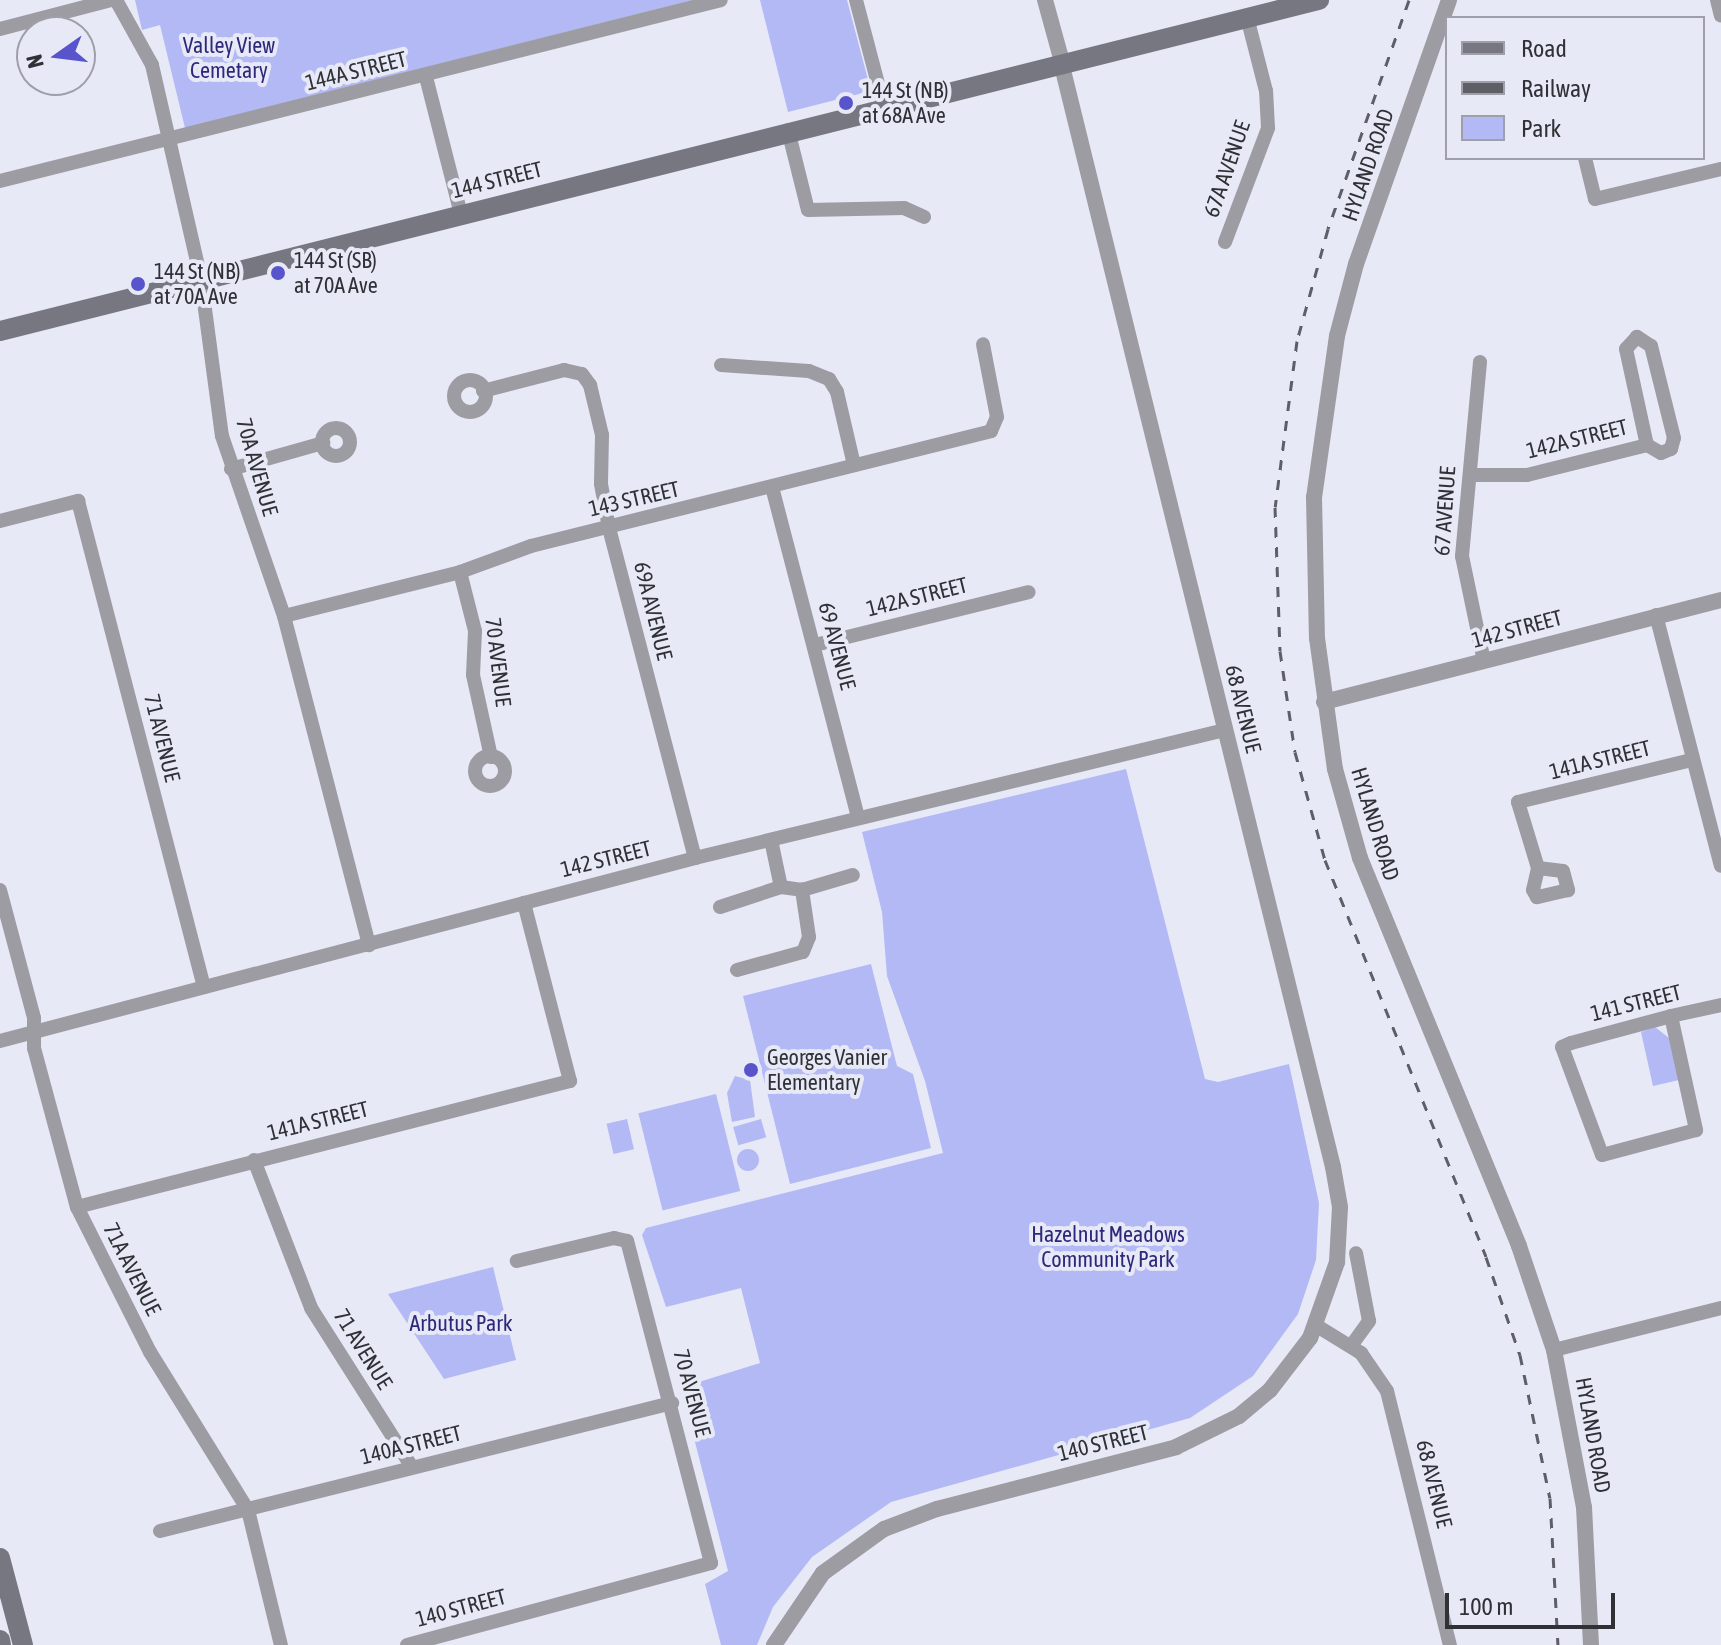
<!DOCTYPE html>
<style>
body{margin:0}
#map{position:relative;width:1721px;height:1645px;overflow:hidden;background:#e7e9f6;font-family:"Asap Condensed",sans-serif}
div>[style]{position:absolute}
.green>*{inset:0;background:#b3b9f4;transform-origin:0 0}
.round{border-radius:50%}
.minor>*{height:14px;margin:-7px;padding:0 7px;transform-origin:7px;border-radius:7px;background:#9c9ca2}
.minor>.ring{margin:-7px;padding:0;box-sizing:content-box;background:none;border:14px solid #9c9ca2;border-radius:50%}
.tertiary>*{height:16px;margin:-8px;padding:0 8px;transform-origin:8px;border-radius:8px;background:#9c9ca2}
.secondary>*{height:20px;margin:-10px;padding:0 10px;transform-origin:10px;border-radius:10px;background:#767780}
.rail>*{height:3px;margin-top:-1.5px;transform-origin:0;background:repeating-linear-gradient(90deg,#5e5f66 0 10px,transparent 0 20px)}
.dots>*{width:22px;height:22px;translate:-50% -50%;box-sizing:border-box;border:4px solid #e7e9f6;border-radius:50%}
span{translate:-50% -50%;white-space:nowrap;text-align:center;line-height:1.15;-webkit-text-stroke:8px #e7e9f6;paint-order:stroke}
.park-label{font-size:22px;color:#2e287b}
.street-label{font-size:22px;color:#303136}
.poi-label{font-size:22px;color:#303136}
.left{translate:0 -50%;text-align:left}
.legend{position:absolute;left:1445px;top:16px;width:260px;height:144px;box-sizing:border-box;background:#e7e9f6;border:2px solid #9e9fa9;margin:0;padding:10px 14px;list-style:none;font-size:24px;color:#303136}
.legend li{display:flex;align-items:center;gap:16px;height:40px}
.legend b{width:40px;border:2px solid #9e9fa9}
.north{position:absolute;left:16px;top:16px;width:80px;height:80px;box-sizing:border-box;background:#e7e9f6;border:2px solid #9e9fa9;border-radius:50%;rotate:256deg;font-size:22px;font-weight:700;line-height:32px;text-align:center;color:#303136}
.north::after{content:'';display:block;margin:auto;width:28px;height:36px;background:#5854cc;clip-path:polygon(50% 0,100% 100%,50% 72%,0 100%)}
.scale{position:absolute;left:1445px;top:1593px;width:170px;height:36px;box-sizing:border-box;border:4px solid #303136;border-top:0;padding-left:10px;font-size:24px;line-height:28px;white-space:nowrap;color:#303136;-webkit-text-stroke:6px #e7e9f6;paint-order:stroke}
</style>
<div id="map">
<div class="green">
<div style="clip-path:polygon(135px 0,693px 0,185px 128px,160px 25px,142px 30px)"></div>
<div style="clip-path:polygon(760px 0,847px 0,871px 91px,788px 112px)"></div>
<div style="clip-path:polygon(1126px 769px,1205px 1079px,1218px 1082px,1289px 1064px,1319px 1203px,1316px 1260px,1298px 1314px,1253px 1376px,1190px 1418px,891px 1502px,812px 1557px,773px 1607px,757px 1645px,721px 1645px,705px 1584px,728px 1571px,683px 1395px,688px 1394px,686px 1386px,760px 1363px,741px 1288px,666px 1307px,642px 1235px,646px 1228px,943px 1153px,925px 1081px,887px 976px,882px 912px,862px 832px)"></div>
<div style="clip-path:polygon(871px 964px,897px 1066px,913px 1074px,931px 1148px,790px 1184px,743px 996px)"></div>
<div style="clip-path:polygon(1655px 1027px,1669px 1038px,1679px 1080px,1653px 1086px,1641px 1032px)"></div>
<div style="clip-path:polygon(735px 1076px,750px 1080px,755px 1117px,732px 1122px,727px 1093px)"></div>
<div style="left:716px;top:1094px;width:100px;height:80px;rotate:76deg"></div>
<div style="left:627px;top:1119px;width:31px;height:21px;rotate:77deg"></div>
<div style="left:761px;top:1119px;width:19px;height:29px;rotate:74deg"></div>
<div class="round" style="left:737px;top:1149px;width:22px;height:22px"></div>
<div style="clip-path:polygon(493px 1267px,516px 1360px,444px 1379px,388px 1294px)"></div>
</div>
<div class="minor">
<div style="left:116px;top:0;width:74px;rotate:61deg"></div>
<div style="left:152px;top:65px;width:220px;rotate:77.1deg"></div>
<div style="left:201px;top:279px;width:158px;rotate:82.4deg"></div>
<div style="left:222px;top:436px;width:190px;rotate:71deg"></div>
<div style="left:284px;top:616px;width:340px;rotate:75.5deg"></div>
<div style="left:856px;top:0;width:111px;rotate:75.3deg"></div>
<div style="left:1717px;top:0;width:16px;rotate:76deg"></div>
<div style="left:0;top:29px;width:115px;rotate:-14.6deg"></div>
<div style="left:426px;top:77px;width:141px;rotate:75.7deg"></div>
<div style="left:788px;top:130px;width:82px;rotate:76deg"></div>
<div style="left:808px;top:210px;width:96px;rotate:-1.2deg"></div>
<div style="left:904px;top:208px;width:22px;rotate:24deg"></div>
<div style="left:1585px;top:158px;width:42px;rotate:76.3deg"></div>
<div style="left:1595px;top:199px;width:130px;rotate:-13.4deg"></div>
<div style="left:0;top:181px;width:743px;rotate:-14.09deg"></div>
<div style="left:1225px;top:242px;width:122px;rotate:-69.3deg"></div>
<div style="left:1268px;top:128px;width:37px;rotate:-93deg"></div>
<div style="left:1266px;top:91px;width:76px;rotate:-104.4deg"></div>
<div style="left:1480px;top:362px;width:195px;rotate:95.3deg"></div>
<div style="left:1462px;top:556px;width:107px;rotate:78.2deg"></div>
<div style="left:721px;top:365px;width:88px;rotate:3.9deg"></div>
<div style="left:809px;top:371px;width:22px;rotate:22deg"></div>
<div style="left:829px;top:379px;width:15px;rotate:58deg"></div>
<div style="left:837px;top:392px;width:75px;rotate:76.9deg"></div>
<div class="ring" style="left:454px;top:380px;width:18px;height:18px"></div>
<div style="left:483px;top:391px;width:84px;rotate:-14.5deg"></div>
<div style="left:564px;top:370px;width:18px;rotate:13deg"></div>
<div style="left:582px;top:374px;width:14px;rotate:54deg"></div>
<div style="left:590px;top:385px;width:51px;rotate:76.5deg"></div>
<div style="left:602px;top:435px;width:49px;rotate:91.2deg"></div>
<div style="left:601px;top:484px;width:45px;rotate:79.7deg"></div>
<div style="left:609px;top:528px;width:341px;rotate:75.4deg"></div>
<div class="ring" style="left:322px;top:428px;width:14px;height:14px"></div>
<div style="left:231px;top:469px;width:96px;rotate:-15.8deg"></div>
<div style="left:1470px;top:475px;width:57px"></div>
<div style="left:1527px;top:475px;width:124px;rotate:-14deg"></div>
<div style="left:1647px;top:445px;width:16px;rotate:30deg"></div>
<div style="left:1661px;top:453px;width:11px;rotate:-22deg"></div>
<div style="left:1671px;top:449px;width:11px;rotate:-75deg"></div>
<div style="left:1674px;top:438px;width:95px;rotate:-104deg"></div>
<div style="left:1651px;top:346px;width:17px;rotate:-147deg"></div>
<div style="left:1637px;top:337px;width:16px;rotate:133deg"></div>
<div style="left:1626px;top:349px;width:98px;rotate:77.7deg"></div>
<div style="left:772px;top:487px;width:342px;rotate:75.4deg"></div>
<div style="left:0;top:521px;width:81px;rotate:-14.4deg"></div>
<div style="left:78px;top:501px;width:502px;rotate:75.47deg"></div>
<div style="left:460px;top:572px;width:61px;rotate:75.7deg"></div>
<div style="left:475px;top:631px;width:44px;rotate:92.6deg"></div>
<div style="left:473px;top:675px;width:84px;rotate:77.6deg"></div>
<div style="left:1656px;top:615px;width:259px;rotate:75.5deg"></div>
<div style="left:284px;top:616px;width:181px;rotate:-14deg"></div>
<div style="left:460px;top:572px;width:76px;rotate:-20.1deg"></div>
<div style="left:531px;top:546px;width:474px;rotate:-14deg"></div>
<div style="left:991px;top:431px;width:15px;rotate:-67deg"></div>
<div style="left:997px;top:417px;width:74px;rotate:-100.9deg"></div>
<div style="left:815px;top:645px;width:220px;rotate:-13.9deg"></div>
<div class="ring" style="left:475px;top:756px;width:16px;height:16px"></div>
<div style="left:771px;top:840px;width:48px;rotate:78deg"></div>
<div style="left:1538px;top:868px;width:25px;rotate:7deg"></div>
<div style="left:1563px;top:871px;width:20px;rotate:75deg"></div>
<div style="left:1568px;top:890px;width:32px;rotate:167deg"></div>
<div style="left:1537px;top:897px;width:8px;rotate:-120deg"></div>
<div style="left:1533px;top:890px;width:23px;rotate:-77deg"></div>
<div style="left:1538px;top:868px;width:69px;rotate:-106.9deg"></div>
<div style="left:1518px;top:802px;width:179px;rotate:-13.6deg"></div>
<div style="left:0;top:890px;width:132px;rotate:75.1deg"></div>
<div style="left:34px;top:1018px;width:30px;rotate:90deg"></div>
<div style="left:34px;top:1048px;width:165px;rotate:74.9deg"></div>
<div style="left:77px;top:1207px;width:162px;rotate:63.3deg"></div>
<div style="left:150px;top:1352px;width:186px;rotate:58.2deg"></div>
<div style="left:248px;top:1510px;width:139px;rotate:76.3deg"></div>
<div style="left:720px;top:907px;width:64px;rotate:-18.2deg"></div>
<div style="left:781px;top:887px;width:21px;rotate:8deg"></div>
<div style="left:802px;top:890px;width:53px;rotate:-16.4deg"></div>
<div style="left:737px;top:970px;width:68px;rotate:-15.3deg"></div>
<div style="left:803px;top:952px;width:16px;rotate:-68deg"></div>
<div style="left:809px;top:937px;width:48px;rotate:-98.5deg"></div>
<div style="left:1671px;top:1016px;width:117px;rotate:77.6deg"></div>
<div style="left:1696px;top:1130px;width:97px;rotate:165.1deg"></div>
<div style="left:1602px;top:1155px;width:115px;rotate:-110.3deg"></div>
<div style="left:1562px;top:1047px;width:10px;rotate:-24deg"></div>
<div style="left:1571px;top:1043px;width:104px;rotate:-15.1deg"></div>
<div style="left:1671px;top:1016px;width:51px;rotate:-12.4deg"></div>
<div style="left:0;top:1041px;width:719px;rotate:-14.75deg"></div>
<div style="left:695px;top:858px;width:545px;rotate:-13.58deg"></div>
<div style="left:254px;top:1160px;width:159px;rotate:68.9deg"></div>
<div style="left:311px;top:1308px;width:188px;rotate:57.6deg"></div>
<div style="left:77px;top:1207px;width:509px;rotate:-14.34deg"></div>
<div style="left:570px;top:1081px;width:184px;rotate:-104.5deg"></div>
<div style="left:1317px;top:1326px;width:52px;rotate:31.5deg"></div>
<div style="left:1361px;top:1353px;width:46px;rotate:55.6deg"></div>
<div style="left:1387px;top:1391px;width:262px;rotate:76.1deg"></div>
<div style="left:1351px;top:1346px;width:31px;rotate:-54deg"></div>
<div style="left:1369px;top:1321px;width:69px;rotate:-100.8deg"></div>
<div style="left:1554px;top:1350px;width:172px;rotate:-14.1deg"></div>
<div style="left:160px;top:1531px;width:528px;rotate:-14.04deg"></div>
<div style="left:407px;top:1645px;width:315px;rotate:-15.1deg"></div>
<div style="left:711px;top:1563px;width:333px;rotate:-104.6deg"></div>
<div style="left:627px;top:1241px;width:13px;rotate:-167deg"></div>
<div style="left:614px;top:1238px;width:100px;rotate:166.7deg"></div>
</div>
<div class="tertiary">
<div style="left:1045px;top:0;width:60px;rotate:74.6deg"></div>
<div style="left:1449px;top:0;width:280px;rotate:109.4deg"></div>
<div style="left:1356px;top:264px;width:74px;rotate:104.8deg"></div>
<div style="left:1337px;top:336px;width:163px;rotate:98.1deg"></div>
<div style="left:1314px;top:497px;width:141px;rotate:88.8deg"></div>
<div style="left:1317px;top:638px;width:132px;rotate:82.2deg"></div>
<div style="left:1335px;top:769px;width:92px;rotate:74.3deg"></div>
<div style="left:1360px;top:858px;width:419px;rotate:67.7deg"></div>
<div style="left:1519px;top:1246px;width:110px;rotate:71.4deg"></div>
<div style="left:1554px;top:1350px;width:160px;rotate:79.2deg"></div>
<div style="left:1584px;top:1507px;width:138px;rotate:87.1deg"></div>
<div style="left:1324px;top:702px;width:410px;rotate:-14.4deg"></div>
<div style="left:774px;top:1645px;width:87px;rotate:-55.8deg"></div>
<div style="left:823px;top:1573px;width:75px;rotate:-35.8deg"></div>
<div style="left:884px;top:1529px;width:57px;rotate:-20.7deg"></div>
<div style="left:937px;top:1509px;width:247px;rotate:-14.5deg"></div>
<div style="left:1176px;top:1447px;width:70px;rotate:-26.2deg"></div>
<div style="left:1239px;top:1416px;width:40px;rotate:-40deg"></div>
<div style="left:1270px;top:1390px;width:66px;rotate:-52.4deg"></div>
<div style="left:1310px;top:1338px;width:81px;rotate:-70.4deg"></div>
<div style="left:1337px;top:1262px;width:55px;rotate:-86.9deg"></div>
<div style="left:1340px;top:1207px;width:41px;rotate:-99.9deg"></div>
<div style="left:1333px;top:1167px;width:1134px;rotate:-103.83deg"></div>
</div>
<div class="secondary">
<div style="left:0;top:331px;width:1360px;rotate:-14.09deg"></div>
<div style="left:0;top:1558px;width:90px;rotate:75.2deg"></div>
<div style="left:0;top:1640px;width:5px;rotate:79deg"></div>
</div>
<div class="rail">
<div style="left:1409px;top:0;width:243px;rotate:109.5deg"></div>
<div style="left:1328px;top:229px;width:116px;rotate:105.5deg"></div>
<div style="left:1297px;top:341px;width:167px;rotate:97.5deg"></div>
<div style="left:1275px;top:507px;width:144px;rotate:88deg"></div>
<div style="left:1280px;top:651px;width:102px;rotate:81.6deg"></div>
<div style="left:1295px;top:752px;width:112px;rotate:74.5deg"></div>
<div style="left:1325px;top:860px;width:428px;rotate:67.9deg"></div>
<div style="left:1486px;top:1257px;width:104px;rotate:70.9deg"></div>
<div style="left:1520px;top:1355px;width:146px;rotate:78.2deg"></div>
<div style="left:1550px;top:1498px;width:147px;rotate:86.9deg"></div>
</div>
<div class="dots">
<div style="left:846px;top:103px;background:#5854cc"></div>
<div style="left:278px;top:273px;background:#5854cc"></div>
<div style="left:138px;top:284px;background:#5854cc"></div>
<div style="left:751px;top:1070px;background:#5854cc"></div>
</div>
<div class="park-label">
<span style="left:229px;top:58px">Valley View<br>Cemetary</span>
<span style="left:1108px;top:1247px">Hazelnut Meadows<br>Community Park</span>
<span style="left:461px;top:1324px">Arbutus Park</span>
</div>
<div class="street-label">
<span style="left:356px;top:71px;rotate:-14deg">144A STREET</span>
<span style="left:1368px;top:165px;rotate:-71deg">HYLAND ROAD</span>
<span style="left:1227px;top:169px;rotate:-71deg">67A AVENUE</span>
<span style="left:497px;top:180px;rotate:-14deg">144 STREET</span>
<span style="left:1577px;top:439px;rotate:-14deg">142A STREET</span>
<span style="left:257px;top:467px;rotate:74deg">70A AVENUE</span>
<span style="left:634px;top:499px;rotate:-13deg">143 STREET</span>
<span style="left:1445px;top:511px;rotate:-86deg">67 AVENUE</span>
<span style="left:917px;top:597px;rotate:-14deg">142A STREET</span>
<span style="left:653px;top:611px;rotate:76deg">69A AVENUE</span>
<span style="left:1517px;top:629px;rotate:-15deg">142 STREET</span>
<span style="left:837px;top:646px;rotate:75deg">69 AVENUE</span>
<span style="left:498px;top:662px;rotate:83deg">70 AVENUE</span>
<span style="left:1243px;top:709px;rotate:76deg">68 AVENUE</span>
<span style="left:162px;top:738px;rotate:76deg">71 AVENUE</span>
<span style="left:1600px;top:760px;rotate:-14deg">141A STREET</span>
<span style="left:1375px;top:824px;rotate:73deg">HYLAND ROAD</span>
<span style="left:606px;top:859px;rotate:-14deg">142 STREET</span>
<span style="left:1636px;top:1003px;rotate:-14deg">141 STREET</span>
<span style="left:318px;top:1121px;rotate:-14deg">141A STREET</span>
<span style="left:132px;top:1269px;rotate:63deg">71A AVENUE</span>
<span style="left:363px;top:1349px;rotate:58deg">71 AVENUE</span>
<span style="left:692px;top:1393px;rotate:75deg">70 AVENUE</span>
<span style="left:1593px;top:1435px;rotate:80deg">HYLAND ROAD</span>
<span style="left:1103px;top:1443px;rotate:-14deg">140 STREET</span>
<span style="left:411px;top:1445px;rotate:-14deg">140A STREET</span>
<span style="left:1434px;top:1484px;rotate:76deg">68 AVENUE</span>
<span style="left:461px;top:1608px;rotate:-15deg">140 STREET</span>
</div>
<div class="poi-label">
<span class="left" style="left:862px;top:103px">144 St (NB)<br>at 68A Ave</span>
<span class="left" style="left:294px;top:273px">144 St (SB)<br>at 70A Ave</span>
<span class="left" style="left:154px;top:284px">144 St (NB)<br>at 70A Ave</span>
<span class="left" style="left:767px;top:1070px">Georges Vanier<br>Elementary</span>
</div>
<ul class="legend">
<li><b style="height:10px;background:#767780"></b>Road</li>
<li><b style="height:10px;background:#5e5f66"></b>Railway</li>
<li><b style="height:22px;background:#b3b9f4"></b>Park</li>
</ul>
<div class="north">N</div>
<div class="scale">100 m</div>
</div>
